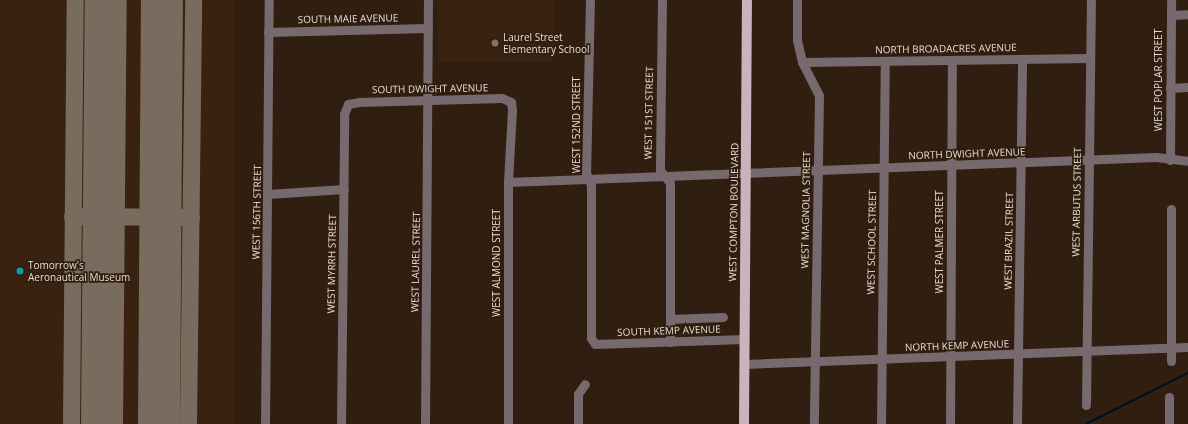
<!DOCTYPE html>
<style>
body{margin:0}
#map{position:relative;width:1188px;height:424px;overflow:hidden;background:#301e10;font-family:"Open Sans",sans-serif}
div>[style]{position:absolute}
.built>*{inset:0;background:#39220f;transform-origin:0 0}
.stream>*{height:2px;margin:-1px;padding:0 1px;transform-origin:1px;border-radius:1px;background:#02111d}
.taxiway>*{height:17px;margin:-8.5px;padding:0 8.5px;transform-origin:8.5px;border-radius:8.5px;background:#7a6b5f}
.runway>*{height:42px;margin:-21px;padding:0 21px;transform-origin:21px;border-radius:21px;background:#7a6b5f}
.minor>*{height:9px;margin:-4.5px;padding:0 4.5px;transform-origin:4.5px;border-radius:4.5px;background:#766a6e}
.major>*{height:10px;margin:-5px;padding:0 5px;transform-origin:5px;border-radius:5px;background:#ccb2ba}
.dots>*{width:11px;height:11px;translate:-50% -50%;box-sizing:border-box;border:2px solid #301e10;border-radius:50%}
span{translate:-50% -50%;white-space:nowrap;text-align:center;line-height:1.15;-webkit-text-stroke:3.5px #301e10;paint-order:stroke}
.street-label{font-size:10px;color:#e7dbd2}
.poi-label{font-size:10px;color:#e7dbd2}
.left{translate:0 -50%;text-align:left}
</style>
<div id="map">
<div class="built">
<div style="left:0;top:0;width:235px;height:424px"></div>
<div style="left:438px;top:0;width:115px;height:62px"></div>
</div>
<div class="stream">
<div style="left:1086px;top:424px;width:114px;rotate:-26.6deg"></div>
</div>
<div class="taxiway">
<div style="left:72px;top:216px;width:119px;rotate:0.5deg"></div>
<div style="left:71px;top:424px;width:424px;rotate:-89.5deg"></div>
<div style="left:188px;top:424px;width:424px;rotate:-89.3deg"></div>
</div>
<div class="runway">
<div style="left:102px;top:424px;width:424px;rotate:-89.5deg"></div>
<div style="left:159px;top:424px;width:424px;rotate:-89.6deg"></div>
</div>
<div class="minor">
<div style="left:590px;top:0;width:173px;rotate:91.3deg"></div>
<div style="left:586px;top:173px;width:13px;rotate:67deg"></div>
<div style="left:591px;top:185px;width:153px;rotate:90deg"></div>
<div style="left:591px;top:338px;width:7px;rotate:56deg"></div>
<div style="left:595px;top:344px;width:149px;rotate:-1.9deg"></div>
<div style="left:662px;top:0;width:170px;rotate:90.7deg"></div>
<div style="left:660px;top:170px;width:16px;rotate:52deg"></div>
<div style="left:670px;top:183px;width:159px;rotate:90deg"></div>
<div style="left:797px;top:0;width:40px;rotate:90deg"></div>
<div style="left:797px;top:40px;width:23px;rotate:77deg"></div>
<div style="left:802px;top:62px;width:38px;rotate:63deg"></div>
<div style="left:819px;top:96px;width:328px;rotate:90.9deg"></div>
<div style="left:1171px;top:15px;width:17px;rotate:-3deg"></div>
<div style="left:268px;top:32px;width:160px;rotate:-1.4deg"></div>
<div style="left:802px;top:62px;width:288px;rotate:-0.8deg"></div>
<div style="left:1170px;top:88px;width:18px;rotate:-3deg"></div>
<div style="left:1170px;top:160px;width:160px;rotate:-89.6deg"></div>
<div style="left:508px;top:182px;width:648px;rotate:-2.21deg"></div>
<div style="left:1156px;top:157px;width:32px;rotate:7deg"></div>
<div style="left:268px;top:194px;width:76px;rotate:-3.8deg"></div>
<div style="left:670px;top:319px;width:53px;rotate:-2.2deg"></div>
<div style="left:1171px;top:361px;width:152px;rotate:-90deg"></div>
<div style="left:744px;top:364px;width:444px;rotate:-2.2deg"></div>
<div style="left:1086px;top:405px;width:405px;rotate:-89.3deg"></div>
<div style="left:265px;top:424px;width:424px;rotate:-89.5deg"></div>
<div style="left:341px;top:424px;width:310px;rotate:-89.4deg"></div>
<div style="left:344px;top:114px;width:11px;rotate:-68deg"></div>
<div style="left:348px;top:104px;width:11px;rotate:-10deg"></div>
<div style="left:359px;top:102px;width:143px;rotate:-1.6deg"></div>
<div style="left:502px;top:98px;width:10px;rotate:24deg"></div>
<div style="left:511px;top:102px;width:8px;rotate:83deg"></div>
<div style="left:512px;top:110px;width:72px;rotate:93.2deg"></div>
<div style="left:508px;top:182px;width:242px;rotate:90deg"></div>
<div style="left:425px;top:424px;width:424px;rotate:-89.6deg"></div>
<div style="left:578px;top:424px;width:30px;rotate:-90deg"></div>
<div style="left:578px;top:394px;width:12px;rotate:-55deg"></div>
<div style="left:881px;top:424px;width:363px;rotate:-89.4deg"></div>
<div style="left:950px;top:424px;width:364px;rotate:-89.7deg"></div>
<div style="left:1017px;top:424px;width:365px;rotate:-89.2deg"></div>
<div style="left:1169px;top:424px;width:27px;rotate:-90deg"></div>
</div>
<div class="major">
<div style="left:744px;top:424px;width:424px;rotate:-89.6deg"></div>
</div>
<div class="dots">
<div style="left:495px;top:43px;background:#8d6e63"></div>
<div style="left:20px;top:271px;background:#0f9aa8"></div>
</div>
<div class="street-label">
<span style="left:348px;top:19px;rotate:-1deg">SOUTH MAIE AVENUE</span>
<span style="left:946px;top:49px;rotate:-1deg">NORTH BROADACRES AVENUE</span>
<span style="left:1159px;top:80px;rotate:-90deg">WEST POPLAR STREET</span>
<span style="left:430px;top:89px;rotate:-1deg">SOUTH DWIGHT AVENUE</span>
<span style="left:649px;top:113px;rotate:-89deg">WEST 151ST STREET</span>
<span style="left:577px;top:125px;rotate:-90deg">WEST 152ND STREET</span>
<span style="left:967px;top:154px;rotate:-2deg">NORTH DWIGHT AVENUE</span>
<span style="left:1077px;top:202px;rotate:-89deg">WEST ARBUTUS STREET</span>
<span style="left:806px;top:210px;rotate:-89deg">WEST MAGNOLIA STREET</span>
<span style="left:257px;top:212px;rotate:-89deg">WEST 156TH STREET</span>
<span style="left:734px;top:212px;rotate:-89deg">WEST COMPTON BOULEVARD</span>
<span style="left:1009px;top:241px;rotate:-89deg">WEST BRAZIL STREET</span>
<span style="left:872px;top:242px;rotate:-89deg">WEST SCHOOL STREET</span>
<span style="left:940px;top:242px;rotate:-90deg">WEST PALMER STREET</span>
<span style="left:416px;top:262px;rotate:-89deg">WEST LAUREL STREET</span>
<span style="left:497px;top:263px;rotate:-90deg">WEST ALMOND STREET</span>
<span style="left:332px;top:264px;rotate:-89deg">WEST MYRRH STREET</span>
<span style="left:669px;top:331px;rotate:-2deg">SOUTH KEMP AVENUE</span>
<span style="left:957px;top:346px;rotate:-2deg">NORTH KEMP AVENUE</span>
</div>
<div class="poi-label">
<span class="left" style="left:503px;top:43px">Laurel Street<br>Elementary School</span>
<span class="left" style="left:28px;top:271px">Tomorrow's<br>Aeronautical Museum</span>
</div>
</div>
